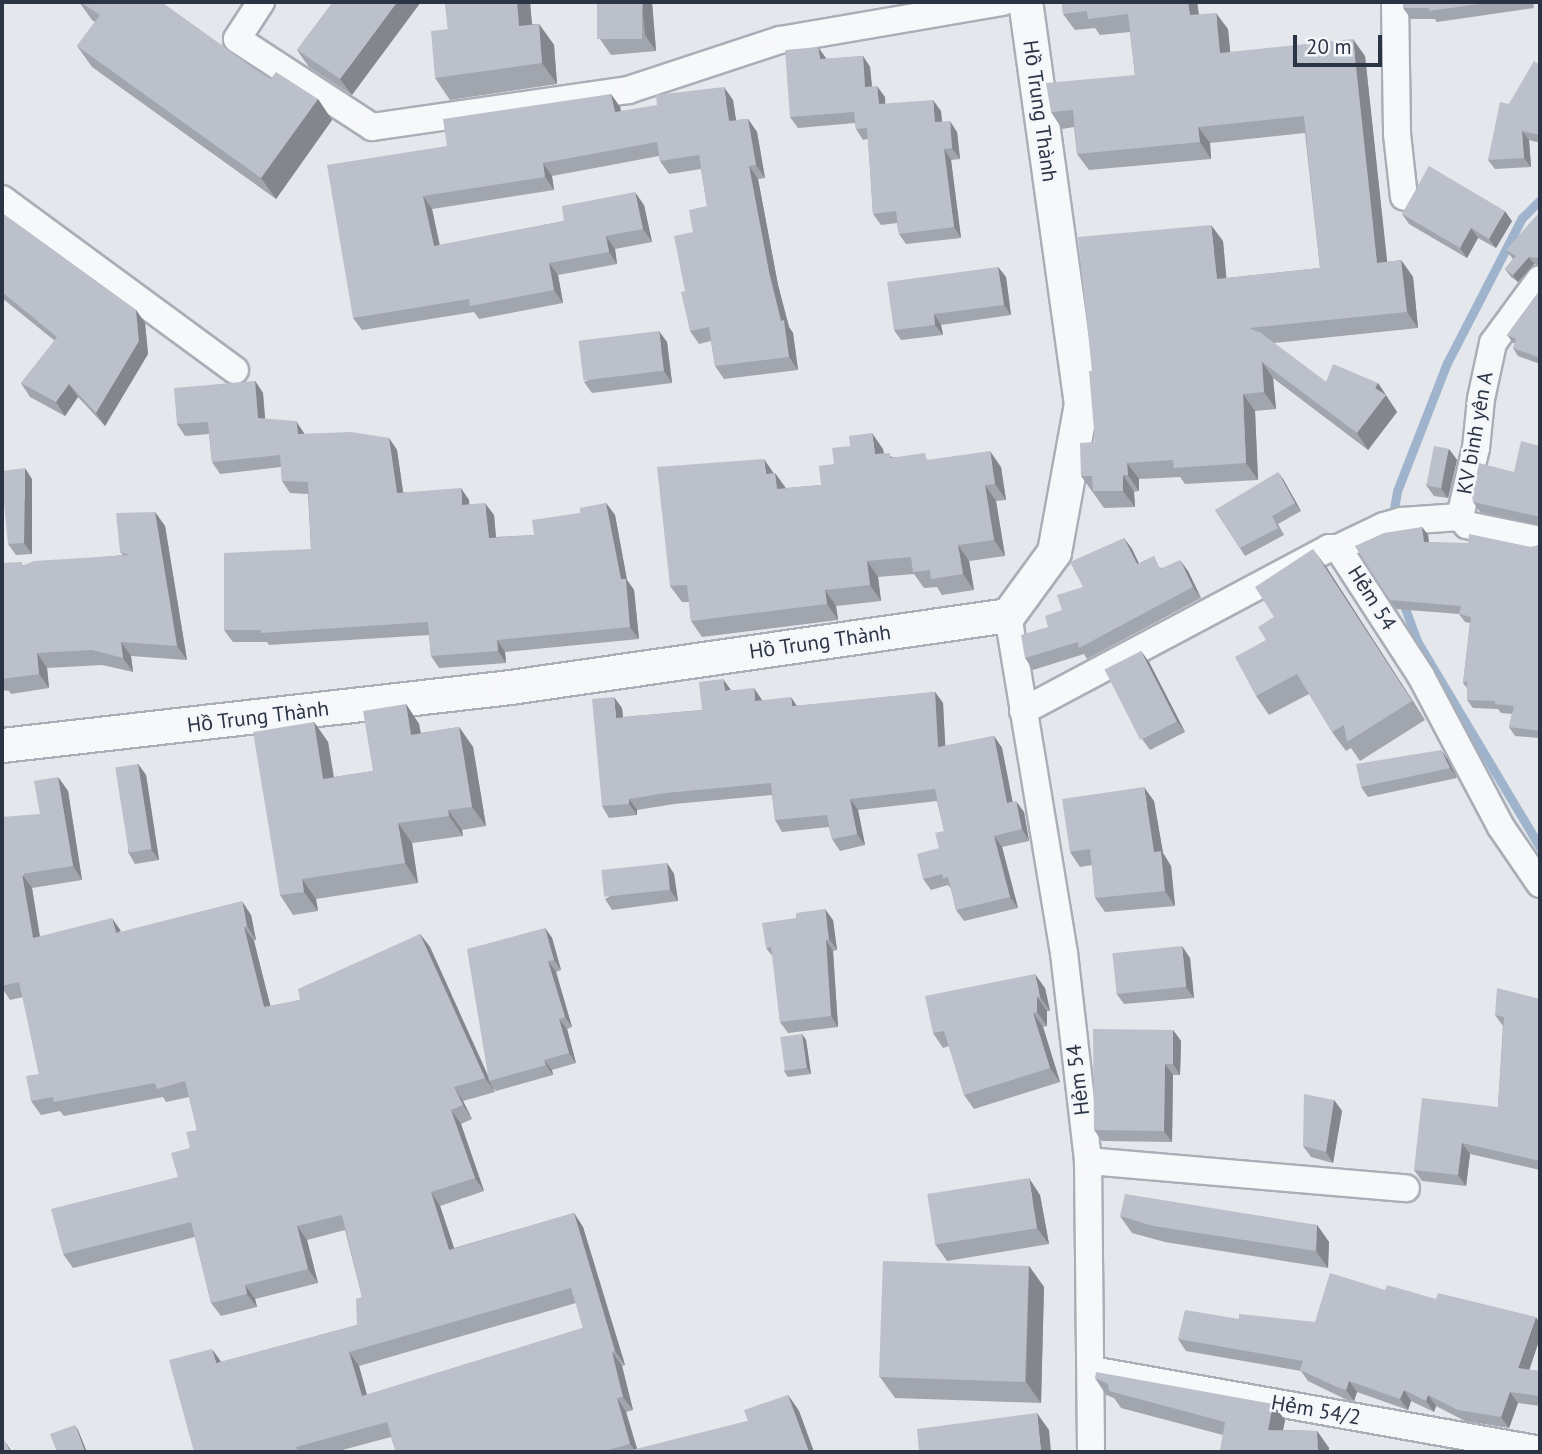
<!DOCTYPE html>
<meta charset="utf-8">
<style>
body{margin:0}
#map{position:relative;width:1542px;height:1454px;overflow:hidden;background:#e4e7ec;font-family:"PT Sans",sans-serif}
div>[style]{position:absolute}
.stream>*{height:9px;margin:-4.5px;padding:0 4.5px;transform-origin:4.5px;border-radius:4.5px;background:#9fb4cc}
.roads{filter:drop-shadow(2px 0 #a9aeb7) drop-shadow(-2px 0 #a9aeb7) drop-shadow(0 2px #a9aeb7) drop-shadow(0 -2px #a9aeb7)}
.minor>*{height:26px;margin:-13px;padding:0 13px;transform-origin:13px;border-radius:13px;background:#f7f8fa}
.tertiary>*{height:33px;margin:-16.5px;padding:0 16.5px;transform-origin:16.5px;border-radius:16.5px;background:#f7f8fa}
.wall>*{inset:0;background:#a1a5ae}
.shaded-wall>*{inset:0;background:#83868d}
.building>*{inset:0;background:#bbc0ca;transform-origin:0 0}
span{translate:-50% -50%;white-space:nowrap;text-align:center;line-height:1.15;-webkit-text-stroke:5px #f4f6f9;paint-order:stroke}
.street-label{font-size:21px;color:#2b3445}
.frame{position:absolute;inset:0;border:4px solid #2b3445;pointer-events:none}
.scale{position:absolute;left:1293px;top:35px;width:89px;height:32px;box-sizing:border-box;border:4px solid #2b3445;border-top:0;padding-left:9px;font-size:21px;line-height:24px;white-space:nowrap;color:#2b3445;-webkit-text-stroke:5px #f4f6f9;paint-order:stroke}
</style>
<div id="map">
<div class="stream">
<div style="left:1392px;top:520px;width:29px;rotate:-80deg"></div>
<div style="left:1397px;top:491px;width:137px;rotate:-68.7deg"></div>
<div style="left:1447px;top:363px;width:163px;rotate:-62.7deg"></div>
<div style="left:1522px;top:218px;width:25px;rotate:-45deg"></div>
<div style="left:1402px;top:600px;width:44px;rotate:69.9deg"></div>
<div style="left:1417px;top:641px;width:240px;rotate:59.2deg"></div>
</div>
<div class="roads">
<div class="minor">
<div style="left:261px;top:2px;width:44px;rotate:123deg"></div>
<div style="left:237px;top:39px;width:161px;rotate:33.1deg"></div>
<div style="left:372px;top:127px;width:259px;rotate:-8.2deg"></div>
<div style="left:628px;top:90px;width:160px;rotate:-18.2deg"></div>
<div style="left:780px;top:40px;width:226px;rotate:-9.7deg"></div>
<div style="left:1395px;top:2px;width:132px;rotate:89.1deg"></div>
<div style="left:1397px;top:134px;width:63px;rotate:83.7deg"></div>
<div style="left:2px;top:199px;width:289px;rotate:36.3deg"></div>
<div style="left:1540px;top:279px;width:79px;rotate:126.3deg"></div>
<div style="left:1493px;top:343px;width:57px;rotate:102.1deg"></div>
<div style="left:1481px;top:399px;width:49px;rotate:95.8deg"></div>
<div style="left:1476px;top:448px;width:71px;rotate:103.1deg"></div>
<div style="left:1460px;top:517px;width:11px;rotate:49deg"></div>
<div style="left:1467px;top:525px;width:75px;rotate:11.6deg"></div>
<div style="left:1338px;top:548px;width:51px;rotate:-25.6deg"></div>
<div style="left:1384px;top:526px;width:19px;rotate:-16deg"></div>
<div style="left:1402px;top:521px;width:58px;rotate:-3.9deg"></div>
<div style="left:1008px;top:615px;width:343px;rotate:80.6deg"></div>
<div style="left:1064px;top:953px;width:209px;rotate:83.4deg"></div>
<div style="left:1088px;top:1161px;width:291px;rotate:89.4deg"></div>
<div style="left:1023px;top:711px;width:347px;rotate:-28deg"></div>
<div style="left:1329px;top:548px;width:9px"></div>
<div style="left:1338px;top:548px;width:153px;rotate:57deg"></div>
<div style="left:1421px;top:676px;width:171px;rotate:62.1deg"></div>
<div style="left:1501px;top:827px;width:69px;rotate:55.6deg"></div>
<div style="left:1088px;top:1161px;width:319px;rotate:4.9deg"></div>
<div style="left:1092px;top:1370px;width:455px;rotate:10.1deg"></div>
</div>
<div class="tertiary">
<div style="left:2px;top:745px;width:511px;rotate:-6.51deg"></div>
<div style="left:510px;top:687px;width:503px;rotate:-8.23deg"></div>
<div style="left:1008px;top:615px;width:78px;rotate:-53.9deg"></div>
<div style="left:1054px;top:552px;width:150px;rotate:-79.7deg"></div>
<div style="left:1081px;top:404px;width:406px;rotate:-97.9deg"></div>
</div>
</div>
<div class="wall">
<div style="clip-path:polygon(79px 2px,161px 2px,270px 80px,318px 99px,332px 120px,276px 199px,92px 67px,77px 46px,95px 22px,92px 20px)"></div>
<div style="clip-path:polygon(333px 2px,352px 95px,309px 67px,297px 50px)"></div>
<div style="clip-path:polygon(445px 2px,530px 2px,532px 24px,539px 24px,554px 45px,557px 84px,450px 100px,435px 78px,448px 29px)"></div>
<div style="clip-path:polygon(652px 2px,656px 51px,611px 55px,600px 39px)"></div>
<div style="clip-path:polygon(1062px 2px,1197px 2px,1199px 14px,1228px 29px,1230px 52px,1365px 56px,1387px 262px,1401px 260px,1413px 277px,1418px 328px,1274px 343px,1326px 382px,1378px 383px,1397px 412px,1368px 450px,1273px 378px,1276px 409px,1255px 411px,1258px 480px,1185px 484px,1180px 477px,1139px 479px,1139px 491px,1134px 492px,1135px 507px,1104px 508px,1081px 476px,1095px 442px,1092px 371px,1223px 241px,1226px 278px,1320px 268px,1305px 133px,1210px 143px,1211px 159px,1089px 170px,1077px 154px,1074px 127px,1062px 129px,1051px 112px,1135px 75px,1130px 32px,1100px 35px,1095px 28px,1075px 30px,1063px 14px)"></div>
<div style="clip-path:polygon(1403px 2px,1533px 2px,1534px 8px,1437px 22px,1435px 19px,1411px 19px,1403px 8px)"></div>
<div style="clip-path:polygon(863px 56px,870px 67px,872px 87px,885px 97px,885px 104px,941px 111px,942px 122px,957px 132px,960px 159px,951px 160px,961px 238px,906px 244px,899px 234px,897px 223px,881px 225px,873px 214px,868px 139px,863px 140px,856px 129px,855px 123px,798px 128px,790px 117px,826px 59px)"></div>
<div style="clip-path:polygon(1540px 65px,1540px 143px,1529px 140px,1531px 167px,1495px 169px,1488px 160px,1509px 104px)"></div>
<div style="clip-path:polygon(611px 94px,620px 107px,621px 111px,733px 100px,736px 120px,748px 119px,757px 132px,765px 178px,758px 179px,778px 285px,789px 327px,793px 333px,798px 370px,724px 379px,715px 366px,711px 341px,699px 344px,690px 331px,685px 291px,693px 232px,707px 206px,701px 169px,669px 174px,660px 161px,659px 156px,552px 176px,554px 190px,432px 209px,440px 245px,564px 221px,644px 205px,652px 242px,615px 249px,617px 264px,558px 275px,563px 303px,479px 319px,474px 312px,362px 330px,353px 318px,447px 146px)"></div>
<div style="clip-path:polygon(1540px 212px,1540px 265px,1534px 264px,1518px 282px,1511px 277px,1505px 269px,1513px 259px,1506px 250px)"></div>
<div style="clip-path:polygon(2px 213px,136px 310px,145px 323px,148px 354px,105px 426px,78px 397px,65px 416px,30px 397px,21px 383px,55px 341px,2px 298px)"></div>
<div style="clip-path:polygon(1402px 214px,1512px 221px,1496px 248px,1478px 238px,1467px 258px,1409px 224px)"></div>
<div style="clip-path:polygon(998px 267px,1006px 277px,1011px 315px,941px 325px,943px 335px,901px 340px,894px 330px)"></div>
<div style="clip-path:polygon(1540px 290px,1540px 364px,1518px 356px,1513px 348px,1515px 343px,1513px 343px,1507px 335px)"></div>
<div style="clip-path:polygon(667px 342px,672px 383px,592px 393px,584px 382px)"></div>
<div style="clip-path:polygon(255px 381px,263px 393px,265px 419px,304px 433px,304px 434px,389px 438px,397px 450px,403px 492px,469px 500px,469px 504px,494px 515px,496px 537px,534px 535px,580px 513px,606px 503px,615px 515px,627px 580px,634px 590px,639px 639px,505px 652px,506px 663px,439px 668px,431px 656px,429px 635px,269px 645px,267px 642px,233px 642px,224px 630px,311px 549px,308px 494px,290px 493px,282px 481px,281px 467px,220px 474px,212px 462px,209px 434px,185px 436px,177px 424px)"></div>
<div style="clip-path:polygon(1540px 446px,1540px 525px,1480px 512px,1473px 502px,1514px 472px)"></div>
<div style="clip-path:polygon(883px 449px,884px 454px,893px 457px,1001px 467px,1006px 500px,996px 501px,1005px 556px,969px 561px,974px 590px,942px 595px,937px 587px,924px 588px,914px 574px,878px 577px,881px 601px,836px 606px,838px 620px,702px 637px,691px 621px,689px 602px,682px 602px,670px 586px,774px 473px,775px 473px,786px 488px,821px 485px,834px 464px)"></div>
<div style="clip-path:polygon(1449px 449px,1457px 460px,1448px 498px,1434px 496px,1426px 485px)"></div>
<div style="clip-path:polygon(32px 479px,32px 554px,16px 555px,8px 544px)"></div>
<div style="clip-path:polygon(1283px 479px,1301px 511px,1278px 524px,1284px 535px,1245px 556px,1215px 510px)"></div>
<div style="clip-path:polygon(155px 512px,165px 526px,187px 660px,131px 656px,133px 672px,102px 665px,47px 668px,49px 688px,11px 694px,9px 691px,2px 690px,2px 563px,24px 565px,123px 555px,120px 552px)"></div>
<div style="clip-path:polygon(1422px 527px,1428px 535px,1429px 542px,1531px 547px,1540px 545px,1540px 738px,1515px 736px,1509px 727px,1512px 714px,1501px 713px,1498px 709px,1473px 708px,1467px 700px,1467px 688px,1463px 683px,1470px 623px,1465px 622px,1459px 614px,1396px 609px,1355px 546px)"></div>
<div style="clip-path:polygon(1124px 538px,1132px 549px,1139px 563px,1162px 568px,1188px 571px,1201px 598px,1087px 659px,1084px 654px,1033px 670px,1025px 658px,1062px 610px,1083px 587px)"></div>
<div style="clip-path:polygon(1327px 568px,1425px 720px,1360px 761px,1351px 748px,1346px 751px,1332px 732px,1309px 694px,1269px 715px,1256px 696px,1266px 640px,1274px 617px)"></div>
<div style="clip-path:polygon(1141px 651px,1149px 662px,1185px 732px,1150px 750px,1142px 739px)"></div>
<div style="clip-path:polygon(731px 691px,762px 700px,797px 706px,935px 692px,943px 703px,945px 746px,994px 736px,1002px 748px,1012px 801px,1024px 812px,1029px 841px,1002px 847px,1018px 908px,964px 921px,956px 910px,951px 889px,948px 885px,931px 890px,923px 879px,939px 848px,944px 831px,937px 801px,858px 810px,865px 845px,840px 851px,832px 839px,829px 827px,782px 832px,775px 820px,772px 795px,674px 804px,637px 810px,637px 815px,609px 818px,602px 806px,622px 708px,623px 717px,702px 710px)"></div>
<div style="clip-path:polygon(406px 704px,419px 724px,421px 733px,459px 727px,473px 747px,486px 826px,462px 830px,463px 836px,412px 843px,418px 883px,316px 899px,318px 911px,293px 915px,280px 895px,314px 722px,328px 742px,334px 777px,373px 771px)"></div>
<div style="clip-path:polygon(1441px 750px,1448px 760px,1457px 778px,1368px 797px,1361px 787px)"></div>
<div style="clip-path:polygon(138px 764px,146px 775px,159px 860px,135px 864px,128px 852px)"></div>
<div style="clip-path:polygon(evenodd,58px 777px,68px 791px,82px 880px,32px 888px,40px 936px,121px 932px,251px 915px,256px 940px,254px 941px,270px 1006px,300px 1000px,420px 934px,430px 947px,488px 1075px,545px 928px,552px 938px,561px 970px,556px 972px,572px 1027px,567px 1029px,576px 1063px,552px 1070px,553px 1075px,496px 1091px,493px 1088px,495px 1092px,463px 1101px,472px 1119px,461px 1124px,484px 1191px,440px 1206px,454px 1248px,574px 1213px,583px 1227px,625px 1365px,622px 1366px,633px 1410px,626px 1412px,637px 1449px,748px 1421px,788px 1395px,799px 1411px,814px 1452px,396px 1452px,391px 1437px,335px 1452px,194px 1452px,221px 1362px,357px 1325px,362px 1297px,345px 1230px,307px 1240px,318px 1283px,255px 1299px,257px 1307px,221px 1316px,211px 1303px,195px 1237px,73px 1268px,63px 1254px,178px 1177px,197px 1130px,189px 1097px,166px 1102px,163px 1097px,64px 1116px,60px 1111px,41px 1115px,31px 1101px,39px 1074px,23px 997px,10px 1000px,2px 988px,2px 945px,4px 945px,40px 814px,58px 777px,576px 1303px,583px 1328px,367px 1395px,359px 1366px,576px 1303px)"></div>
<div style="clip-path:polygon(1154px 801px,1163px 853px,1171px 866px,1175px 906px,1105px 912px,1095px 898px,1092px 865px,1080px 867px,1070px 852px)"></div>
<div style="clip-path:polygon(667px 863px,674px 874px,678px 901px,612px 910px,605px 899px)"></div>
<div style="clip-path:polygon(833px 920px,837px 950px,833px 951px,838px 1027px,788px 1033px,780px 1022px,773px 957px,766px 948px)"></div>
<div style="clip-path:polygon(1190px 958px,1194px 998px,1124px 1004px,1116px 993px)"></div>
<div style="clip-path:polygon(1045px 988px,1050px 1011px,1047px 1011px,1047px 1026px,1043px 1027px,1060px 1082px,974px 1109px,964px 1095px,949px 1046px,943px 1048px,933px 1033px)"></div>
<div style="clip-path:polygon(1540px 999px,1540px 1170px,1470px 1154px,1466px 1186px,1422px 1181px,1414px 1170px,1498px 1107px,1503px 1026px,1495px 1015px)"></div>
<div style="clip-path:polygon(1173px 1030px,1181px 1041px,1180px 1075px,1173px 1075px,1172px 1142px,1102px 1141px,1094px 1130px)"></div>
<div style="clip-path:polygon(802px 1034px,806px 1040px,811px 1074px,788px 1077px,784px 1071px)"></div>
<div style="clip-path:polygon(1334px 1100px,1342px 1111px,1333px 1163px,1311px 1157px,1303px 1146px)"></div>
<div style="clip-path:polygon(1040px 1195px,1049px 1244px,947px 1261px,935px 1244px)"></div>
<div style="clip-path:polygon(1120px 1216px,1317px 1225px,1329px 1242px,1328px 1268px,1165px 1242px,1132px 1233px)"></div>
<div style="clip-path:polygon(1029px 1266px,1044px 1287px,1041px 1403px,895px 1398px,880px 1377px)"></div>
<div style="clip-path:polygon(1178px 1339px,1540px 1371px,1540px 1406px,1518px 1403px,1509px 1428px,1465px 1421px,1436px 1406px,1434px 1412px,1411px 1401px,1408px 1410px,1357px 1392px,1354px 1401px,1347px 1400px,1308px 1381px,1301px 1371px,1186px 1351px)"></div>
<div style="clip-path:polygon(1095px 1378px,1285px 1420px,1283px 1430px,1317px 1431px,1329px 1448px,1329px 1452px,1220px 1452px,1223px 1435px,1121px 1408px,1114px 1398px,1106px 1395px)"></div>
</div>
<div class="shaded-wall">
<div style="clip-path:polygon(397px 2px,421px 2px,352px 95px,340px 79px)"></div>
<div style="clip-path:polygon(517px 2px,530px 2px,534px 47px,519px 26px)"></div>
<div style="clip-path:polygon(642px 2px,652px 2px,656px 51px,645px 35px)"></div>
<div style="clip-path:polygon(1188px 2px,1197px 2px,1201px 32px,1190px 15px)"></div>
<div style="clip-path:polygon(1216px 13px,1228px 29px,1232px 69px,1220px 53px)"></div>
<div style="clip-path:polygon(539px 24px,554px 45px,557px 84px,542px 63px)"></div>
<div style="clip-path:polygon(1353px 39px,1365px 56px,1389px 279px,1377px 263px)"></div>
<div style="clip-path:polygon(818px 47px,826px 58px,827px 70px,820px 59px)"></div>
<div style="clip-path:polygon(863px 56px,870px 67px,873px 98px,865px 87px)"></div>
<div style="clip-path:polygon(877px 86px,885px 97px,886px 115px,879px 104px)"></div>
<div style="clip-path:polygon(724px 87px,733px 100px,738px 134px,729px 121px)"></div>
<div style="clip-path:polygon(611px 94px,620px 107px,624px 125px,615px 112px)"></div>
<div style="clip-path:polygon(318px 99px,332px 120px,276px 199px,261px 178px)"></div>
<div style="clip-path:polygon(933px 100px,941px 111px,943px 133px,935px 122px)"></div>
<div style="clip-path:polygon(748px 119px,757px 132px,765px 178px,756px 165px)"></div>
<div style="clip-path:polygon(950px 121px,957px 132px,960px 159px,952px 148px)"></div>
<div style="clip-path:polygon(1198px 127px,1210px 143px,1211px 159px,1200px 142px)"></div>
<div style="clip-path:polygon(1522px 131px,1529px 140px,1531px 167px,1524px 158px)"></div>
<div style="clip-path:polygon(944px 149px,951px 160px,961px 238px,954px 227px)"></div>
<div style="clip-path:polygon(543px 163px,552px 176px,554px 190px,545px 177px)"></div>
<div style="clip-path:polygon(749px 166px,758px 179px,778px 285px,789px 327px,793px 333px,798px 370px,789px 357px,781px 321px,769px 272px)"></div>
<div style="clip-path:polygon(635px 192px,644px 205px,652px 242px,643px 229px)"></div>
<div style="clip-path:polygon(423px 196px,432px 209px,442px 258px,434px 246px)"></div>
<div style="clip-path:polygon(1505px 211px,1512px 221px,1496px 248px,1489px 239px)"></div>
<div style="clip-path:polygon(1211px 225px,1223px 241px,1228px 295px,1217px 279px)"></div>
<div style="clip-path:polygon(1471px 228px,1478px 238px,1467px 258px,1460px 248px)"></div>
<div style="clip-path:polygon(606px 236px,615px 249px,617px 264px,609px 252px)"></div>
<div style="clip-path:polygon(1529px 257px,1534px 264px,1518px 282px,1513px 275px)"></div>
<div style="clip-path:polygon(1401px 260px,1413px 277px,1418px 328px,1407px 312px)"></div>
<div style="clip-path:polygon(549px 263px,558px 275px,563px 303px,554px 290px)"></div>
<div style="clip-path:polygon(998px 267px,1006px 277px,1011px 315px,1004px 305px)"></div>
<div style="clip-path:polygon(136px 310px,145px 323px,148px 354px,105px 426px,96px 413px)"></div>
<div style="clip-path:polygon(934px 314px,941px 325px,943px 335px,935px 325px)"></div>
<div style="clip-path:polygon(659px 331px,667px 342px,672px 383px,664px 371px)"></div>
<div style="clip-path:polygon(1262px 362px,1273px 378px,1276px 409px,1264px 392px)"></div>
<div style="clip-path:polygon(255px 381px,263px 393px,266px 430px,258px 418px)"></div>
<div style="clip-path:polygon(1378px 383px,1397px 412px,1368px 450px,1357px 433px)"></div>
<div style="clip-path:polygon(69px 384px,78px 397px,65px 416px,56px 402px)"></div>
<div style="clip-path:polygon(1243px 394px,1255px 411px,1258px 480px,1246px 463px)"></div>
<div style="clip-path:polygon(296px 421px,304px 433px,307px 446px,298px 434px)"></div>
<div style="clip-path:polygon(872px 433px,883px 449px,886px 470px,875px 454px)"></div>
<div style="clip-path:polygon(389px 438px,397px 450px,405px 505px,397px 493px)"></div>
<div style="clip-path:polygon(1449px 449px,1457px 460px,1448px 498px,1440px 487px)"></div>
<div style="clip-path:polygon(990px 451px,1001px 467px,1006px 500px,995px 484px)"></div>
<div style="clip-path:polygon(764px 459px,775px 475px,766px 474px)"></div>
<div style="clip-path:polygon(1127px 463px,1139px 479px,1139px 491px,1128px 475px)"></div>
<div style="clip-path:polygon(25px 468px,32px 479px,32px 554px,24px 543px)"></div>
<div style="clip-path:polygon(1278px 472px,1283px 479px,1301px 511px,1295px 503px)"></div>
<div style="clip-path:polygon(775px 473px,786px 489px,777px 489px)"></div>
<div style="clip-path:polygon(1123px 475px,1134px 492px,1135px 507px,1123px 491px)"></div>
<div style="clip-path:polygon(985px 485px,996px 501px,1005px 556px,994px 540px)"></div>
<div style="clip-path:polygon(461px 488px,469px 500px,470px 516px,462px 505px)"></div>
<div style="clip-path:polygon(485px 503px,494px 515px,497px 550px,489px 538px)"></div>
<div style="clip-path:polygon(606px 503px,615px 515px,627px 580px,634px 590px,639px 639px,630px 627px)"></div>
<div style="clip-path:polygon(155px 512px,165px 526px,187px 660px,177px 646px)"></div>
<div style="clip-path:polygon(1422px 527px,1428px 535px,1430px 551px,1424px 542px)"></div>
<div style="clip-path:polygon(1124px 538px,1132px 549px,1144px 575px,1137px 564px)"></div>
<div style="clip-path:polygon(958px 545px,969px 561px,974px 590px,963px 574px)"></div>
<div style="clip-path:polygon(1313px 549px,1327px 568px,1425px 720px,1412px 701px)"></div>
<div style="clip-path:polygon(1180px 560px,1188px 571px,1201px 598px,1193px 587px)"></div>
<div style="clip-path:polygon(867px 561px,878px 577px,881px 601px,870px 585px)"></div>
<div style="clip-path:polygon(825px 590px,836px 606px,838px 620px,827px 604px)"></div>
<div style="clip-path:polygon(497px 640px,505px 652px,506px 663px,498px 651px)"></div>
<div style="clip-path:polygon(121px 642px,131px 656px,133px 672px,123px 658px)"></div>
<div style="clip-path:polygon(1141px 651px,1149px 662px,1185px 732px,1177px 721px)"></div>
<div style="clip-path:polygon(37px 653px,47px 668px,49px 688px,39px 674px)"></div>
<div style="clip-path:polygon(723px 679px,731px 690px,725px 691px)"></div>
<div style="clip-path:polygon(754px 688px,762px 700px,763px 712px,755px 701px)"></div>
<div style="clip-path:polygon(935px 692px,943px 703px,946px 758px,938px 747px)"></div>
<div style="clip-path:polygon(614px 697px,622px 708px,624px 729px,616px 718px)"></div>
<div style="clip-path:polygon(791px 697px,799px 709px,792px 706px)"></div>
<div style="clip-path:polygon(406px 704px,419px 724px,424px 755px,411px 735px)"></div>
<div style="clip-path:polygon(314px 722px,328px 742px,337px 799px,323px 779px)"></div>
<div style="clip-path:polygon(459px 727px,473px 747px,486px 826px,472px 807px)"></div>
<div style="clip-path:polygon(994px 736px,1002px 748px,1015px 814px,1007px 803px)"></div>
<div style="clip-path:polygon(1441px 750px,1448px 760px,1457px 778px,1450px 768px)"></div>
<div style="clip-path:polygon(138px 764px,146px 775px,159px 860px,151px 849px)"></div>
<div style="clip-path:polygon(58px 777px,68px 791px,82px 880px,73px 866px)"></div>
<div style="clip-path:polygon(1144px 787px,1154px 801px,1163px 853px,1171px 866px,1175px 906px,1165px 891px,1154px 852px)"></div>
<div style="clip-path:polygon(629px 799px,637px 810px,637px 815px,629px 804px)"></div>
<div style="clip-path:polygon(850px 799px,858px 810px,865px 845px,857px 834px)"></div>
<div style="clip-path:polygon(1016px 801px,1024px 812px,1029px 841px,1022px 829px)"></div>
<div style="clip-path:polygon(448px 810px,462px 830px,463px 836px,449px 816px)"></div>
<div style="clip-path:polygon(398px 823px,412px 843px,418px 883px,405px 863px)"></div>
<div style="clip-path:polygon(994px 836px,1002px 847px,1018px 908px,1010px 897px)"></div>
<div style="clip-path:polygon(667px 863px,674px 874px,678px 901px,670px 890px)"></div>
<div style="clip-path:polygon(22px 874px,32px 888px,42px 951px,33px 938px)"></div>
<div style="clip-path:polygon(302px 879px,316px 899px,318px 911px,304px 892px)"></div>
<div style="clip-path:polygon(242px 901px,251px 915px,256px 940px,247px 926px)"></div>
<div style="clip-path:polygon(825px 909px,833px 920px,837px 950px,829px 939px)"></div>
<div style="clip-path:polygon(112px 918px,121px 931px,116px 933px)"></div>
<div style="clip-path:polygon(244px 927px,254px 941px,274px 1020px,264px 1007px)"></div>
<div style="clip-path:polygon(545px 928px,552px 938px,561px 970px,554px 960px)"></div>
<div style="clip-path:polygon(420px 934px,430px 947px,490px 1081px,489px 1081px,495px 1092px,485px 1078px)"></div>
<div style="clip-path:polygon(826px 940px,833px 951px,838px 1027px,831px 1016px)"></div>
<div style="clip-path:polygon(1182px 946px,1190px 958px,1194px 998px,1186px 987px)"></div>
<div style="clip-path:polygon(548px 961px,556px 972px,572px 1027px,565px 1017px)"></div>
<div style="clip-path:polygon(1035px 974px,1045px 988px,1050px 1011px,1040px 997px)"></div>
<div style="clip-path:polygon(1037px 997px,1047px 1011px,1047px 1026px,1037px 1012px)"></div>
<div style="clip-path:polygon(1033px 1013px,1043px 1027px,1060px 1082px,1050px 1068px)"></div>
<div style="clip-path:polygon(559px 1019px,567px 1029px,576px 1063px,569px 1053px)"></div>
<div style="clip-path:polygon(1173px 1030px,1181px 1041px,1180px 1075px,1173px 1064px)"></div>
<div style="clip-path:polygon(802px 1034px,806px 1040px,811px 1074px,807px 1068px)"></div>
<div style="clip-path:polygon(544px 1060px,552px 1070px,553px 1075px,546px 1065px)"></div>
<div style="clip-path:polygon(1165px 1064px,1173px 1075px,1172px 1142px,1164px 1131px)"></div>
<div style="clip-path:polygon(454px 1087px,463px 1101px,472px 1119px,463px 1105px)"></div>
<div style="clip-path:polygon(1334px 1100px,1342px 1111px,1333px 1163px,1326px 1152px)"></div>
<div style="clip-path:polygon(451px 1110px,461px 1124px,484px 1191px,475px 1178px)"></div>
<div style="clip-path:polygon(1462px 1143px,1470px 1154px,1466px 1186px,1458px 1175px)"></div>
<div style="clip-path:polygon(1029px 1178px,1040px 1195px,1049px 1244px,1037px 1228px)"></div>
<div style="clip-path:polygon(431px 1192px,440px 1206px,459px 1263px,449px 1250px)"></div>
<div style="clip-path:polygon(574px 1213px,583px 1227px,625px 1365px,615px 1351px)"></div>
<div style="clip-path:polygon(1317px 1225px,1329px 1242px,1328px 1268px,1316px 1251px)"></div>
<div style="clip-path:polygon(297px 1226px,307px 1240px,318px 1283px,308px 1269px)"></div>
<div style="clip-path:polygon(1029px 1266px,1044px 1287px,1041px 1403px,1026px 1382px)"></div>
<div style="clip-path:polygon(245px 1285px,255px 1299px,257px 1307px,247px 1294px)"></div>
<div style="clip-path:polygon(1536px 1317px,1540px 1324px,1540px 1338px,1526px 1380px,1518px 1368px)"></div>
<div style="clip-path:polygon(212px 1349px,222px 1363px,216px 1363px)"></div>
<div style="clip-path:polygon(349px 1352px,359px 1366px,371px 1410px,362px 1396px)"></div>
<div style="clip-path:polygon(612px 1352px,622px 1366px,633px 1410px,623px 1397px)"></div>
<div style="clip-path:polygon(1349px 1381px,1357px 1392px,1354px 1401px,1346px 1390px)"></div>
<div style="clip-path:polygon(1404px 1390px,1411px 1401px,1408px 1410px,1400px 1399px)"></div>
<div style="clip-path:polygon(1510px 1392px,1518px 1403px,1509px 1428px,1501px 1417px)"></div>
<div style="clip-path:polygon(788px 1395px,799px 1411px,814px 1452px,809px 1452px)"></div>
<div style="clip-path:polygon(1428px 1395px,1436px 1406px,1434px 1412px,1426px 1401px)"></div>
<div style="clip-path:polygon(617px 1398px,626px 1412px,638px 1452px,636px 1452px,630px 1444px)"></div>
<div style="clip-path:polygon(1273px 1404px,1285px 1420px,1280px 1446px,1268px 1430px)"></div>
<div style="clip-path:polygon(1037px 1413px,1049px 1430px,1051px 1452px,1041px 1452px)"></div>
<div style="clip-path:polygon(75px 1425px,78px 1430px,87px 1452px,85px 1452px)"></div>
<div style="clip-path:polygon(1317px 1431px,1329px 1448px,1329px 1452px,1318px 1452px)"></div>
<div style="clip-path:polygon(2px 1436px,6px 1443px,12px 1452px,10px 1452px)"></div>
</div>
<div class="building">
<div style="clip-path:polygon(80px 2px,161px 2px,270px 80px,276px 72px,318px 99px,261px 178px,77px 46px,100px 15px)"></div>
<div style="clip-path:polygon(333px 2px,397px 2px,340px 79px,297px 50px)"></div>
<div style="clip-path:polygon(445px 2px,517px 2px,519px 26px,539px 24px,542px 63px,435px 78px,431px 31px,448px 29px)"></div>
<div style="left:597px;top:2px;width:45px;height:37px"></div>
<div style="clip-path:polygon(1062px 2px,1188px 2px,1190px 15px,1216px 13px,1220px 53px,1353px 39px,1377px 263px,1401px 260px,1407px 312px,1249px 328px,1261px 333px,1326px 382px,1333px 364px,1378px 383px,1375px 388px,1386px 395px,1357px 433px,1262px 362px,1264px 392px,1243px 394px,1246px 463px,1174px 468px,1173px 460px,1127px 463px,1128px 475px,1123px 475px,1123px 491px,1093px 491px,1092px 476px,1081px 476px,1080px 443px,1095px 442px,1089px 371px,1092px 371px,1078px 237px,1211px 225px,1217px 279px,1320px 268px,1304px 116px,1198px 127px,1200px 142px,1077px 154px,1073px 110px,1051px 112px,1046px 83px,1135px 75px,1128px 14px,1088px 19px,1087px 11px,1063px 14px)"></div>
<div style="clip-path:polygon(1403px 2px,1494px 2px,1429px 11px,1429px 8px,1403px 8px)"></div>
<div style="clip-path:polygon(818px 47px,820px 59px,863px 56px,865px 87px,877px 86px,879px 104px,933px 100px,935px 122px,950px 121px,952px 148px,944px 149px,954px 227px,899px 234px,896px 211px,873px 214px,867px 128px,856px 129px,854px 112px,790px 117px,785px 50px)"></div>
<div style="clip-path:polygon(1534px 61px,1540px 65px,1540px 135px,1522px 131px,1524px 158px,1488px 160px,1500px 102px,1509px 104px)"></div>
<div style="clip-path:polygon(724px 87px,729px 121px,748px 119px,756px 165px,749px 166px,769px 272px,781px 321px,784px 320px,789px 357px,715px 366px,709px 327px,690px 331px,681px 292px,685px 291px,674px 236px,693px 232px,689px 210px,707px 206px,699px 155px,660px 161px,657px 142px,543px 163px,545px 177px,423px 196px,434px 246px,564px 221px,562px 206px,635px 192px,643px 229px,606px 236px,609px 252px,549px 263px,554px 290px,470px 306px,469px 299px,353px 318px,327px 165px,447px 146px,443px 119px,611px 94px,615px 112px,657px 105px,656px 95px)"></div>
<div style="clip-path:polygon(1429px 166px,1505px 211px,1489px 239px,1471px 228px,1460px 248px,1402px 214px)"></div>
<div style="clip-path:polygon(1540px 212px,1540px 258px,1529px 257px,1513px 275px,1505px 269px,1516px 256px,1506px 250px)"></div>
<div style="clip-path:polygon(2px 213px,136px 310px,139px 341px,96px 413px,69px 384px,56px 402px,21px 383px,57px 337px,2px 292px)"></div>
<div style="clip-path:polygon(998px 267px,1004px 305px,934px 314px,935px 325px,894px 330px,887px 282px)"></div>
<div style="clip-path:polygon(1540px 290px,1540px 350px,1538px 357px,1513px 348px,1516px 339px,1507px 335px)"></div>
<div style="left:659px;top:331px;width:40px;height:81px;rotate:83deg"></div>
<div style="clip-path:polygon(255px 381px,258px 418px,296px 421px,298px 434px,351px 432px,389px 438px,397px 493px,461px 488px,462px 505px,485px 503px,489px 538px,534px 535px,532px 520px,580px 513px,580px 508px,606px 503px,621px 579px,626px 579px,630px 627px,497px 640px,498px 651px,431px 656px,428px 622px,261px 633px,261px 630px,224px 630px,224px 553px,311px 549px,308px 482px,282px 481px,280px 455px,212px 462px,208px 422px,177px 424px,174px 388px)"></div>
<div style="clip-path:polygon(872px 433px,875px 454px,890px 453px,890px 458px,925px 453px,927px 460px,990px 451px,995px 484px,985px 485px,994px 540px,958px 545px,963px 574px,931px 579px,930px 570px,913px 572px,911px 557px,867px 561px,870px 585px,825px 590px,827px 604px,691px 621px,687px 585px,670px 586px,657px 467px,764px 459px,766px 474px,775px 473px,777px 489px,821px 485px,819px 466px,834px 464px,832px 448px,850px 446px,849px 436px)"></div>
<div style="clip-path:polygon(1521px 441px,1540px 446px,1540px 517px,1473px 502px,1472px 496px,1479px 463px,1514px 472px)"></div>
<div style="left:1434px;top:446px;width:15px;height:40px;rotate:11deg"></div>
<div style="clip-path:polygon(25px 468px,24px 543px,8px 544px,2px 483px,2px 471px)"></div>
<div style="clip-path:polygon(1278px 472px,1295px 503px,1272px 516px,1278px 528px,1240px 548px,1215px 510px)"></div>
<div style="clip-path:polygon(155px 512px,177px 646px,121px 642px,123px 658px,92px 650px,37px 653px,39px 674px,2px 679px,2px 563px,22px 562px,22px 566px,34px 561px,130px 555px,120px 552px,116px 513px)"></div>
<div style="clip-path:polygon(1422px 527px,1424px 542px,1468px 543px,1469px 534px,1531px 547px,1540px 545px,1540px 731px,1509px 727px,1514px 706px,1495px 704px,1495px 701px,1467px 700px,1467px 681px,1463px 683px,1471px 617px,1459px 614px,1461px 606px,1390px 600px,1355px 546px,1384px 533px)"></div>
<div style="clip-path:polygon(1124px 538px,1137px 564px,1154px 556px,1160px 569px,1180px 560px,1193px 587px,1079px 648px,1078px 642px,1025px 658px,1021px 635px,1048px 627px,1045px 616px,1062px 610px,1057px 595px,1083px 587px,1070px 562px)"></div>
<div style="clip-path:polygon(1313px 549px,1412px 701px,1347px 742px,1344px 725px,1332px 732px,1297px 674px,1256px 696px,1235px 657px,1266px 640px,1258px 627px,1274px 617px,1255px 587px)"></div>
<div style="left:1141px;top:651px;width:79px;height:41px;rotate:63deg"></div>
<div style="clip-path:polygon(723px 679px,725px 691px,754px 688px,755px 701px,791px 697px,792px 706px,935px 692px,938px 747px,994px 736px,1007px 803px,1016px 801px,1022px 829px,994px 836px,1010px 897px,956px 910px,948px 877px,943px 878px,942px 874px,923px 879px,917px 854px,939px 848px,935px 833px,944px 831px,935px 789px,850px 799px,857px 834px,832px 839px,827px 815px,775px 820px,771px 783px,666px 793px,629px 799px,629px 804px,602px 806px,592px 699px,614px 697px,616px 718px,702px 710px,699px 682px)"></div>
<div style="clip-path:polygon(406px 704px,411px 735px,459px 727px,472px 807px,448px 810px,449px 816px,398px 823px,405px 863px,302px 879px,304px 892px,280px 895px,253px 732px,314px 722px,323px 779px,373px 771px,363px 711px)"></div>
<div style="clip-path:polygon(1441px 750px,1450px 768px,1361px 787px,1356px 764px)"></div>
<div style="left:138px;top:764px;width:86px;height:23px;rotate:81deg"></div>
<div style="clip-path:polygon(evenodd,58px 777px,73px 866px,22px 874px,33px 938px,112px 918px,116px 933px,242px 901px,247px 926px,244px 927px,264px 1007px,300px 1000px,298px 989px,420px 934px,485px 1078px,454px 1087px,463px 1105px,451px 1110px,475px 1178px,431px 1192px,449px 1250px,574px 1213px,615px 1351px,612px 1352px,623px 1397px,617px 1398px,630px 1444px,600px 1452px,396px 1452px,387px 1422px,296px 1447px,297px 1450px,290px 1452px,194px 1452px,169px 1360px,212px 1349px,216px 1363px,357px 1325px,356px 1299px,362px 1297px,342px 1215px,297px 1226px,308px 1269px,245px 1285px,247px 1294px,211px 1303px,191px 1222px,63px 1254px,51px 1209px,178px 1177px,171px 1153px,190px 1148px,186px 1132px,197px 1130px,185px 1081px,157px 1089px,155px 1083px,54px 1102px,53px 1097px,31px 1101px,26px 1076px,39px 1074px,19px 982px,2px 986px,2px 945px,4px 945px,2px 932px,2px 817px,40px 814px,34px 781px,58px 777px,571px 1288px,583px 1328px,362px 1396px,349px 1352px,571px 1288px)"></div>
<div style="clip-path:polygon(1144px 787px,1154px 852px,1161px 851px,1165px 891px,1095px 898px,1090px 849px,1070px 852px,1062px 799px)"></div>
<div style="left:667px;top:863px;width:27px;height:66px;rotate:84deg"></div>
<div style="clip-path:polygon(825px 909px,829px 939px,826px 940px,831px 1016px,780px 1022px,771px 947px,766px 948px,762px 923px,796px 918px,796px 913px)"></div>
<div style="clip-path:polygon(545px 928px,554px 960px,548px 961px,565px 1017px,559px 1019px,569px 1053px,544px 1060px,546px 1065px,489px 1081px,467px 949px)"></div>
<div style="left:1182px;top:946px;width:41px;height:70px;rotate:84deg"></div>
<div style="clip-path:polygon(1035px 974px,1040px 997px,1037px 997px,1037px 1012px,1033px 1013px,1050px 1068px,964px 1095px,944px 1031px,933px 1033px,925px 996px)"></div>
<div style="clip-path:polygon(1497px 988px,1540px 999px,1540px 1161px,1462px 1143px,1458px 1175px,1414px 1170px,1422px 1098px,1498px 1107px,1504px 1017px,1495px 1015px)"></div>
<div style="clip-path:polygon(1093px 1029px,1173px 1030px,1173px 1064px,1165px 1064px,1164px 1131px,1094px 1130px)"></div>
<div style="left:802px;top:1034px;width:34px;height:22px;rotate:82deg"></div>
<div style="clip-path:polygon(1304px 1094px,1334px 1100px,1326px 1152px,1303px 1146px)"></div>
<div style="left:1029px;top:1178px;width:51px;height:103px;rotate:81deg"></div>
<div style="clip-path:polygon(1125px 1194px,1317px 1225px,1316px 1251px,1153px 1226px,1120px 1216px)"></div>
<div style="left:883px;top:1261px;width:146px;height:116px;rotate:2deg"></div>
<div style="clip-path:polygon(1330px 1273px,1385px 1290px,1387px 1285px,1436px 1299px,1438px 1293px,1536px 1317px,1518px 1368px,1540px 1371px,1540px 1396px,1510px 1392px,1501px 1417px,1458px 1410px,1428px 1395px,1426px 1401px,1404px 1390px,1400px 1399px,1349px 1381px,1346px 1390px,1339px 1388px,1300px 1370px,1303px 1361px,1178px 1339px,1185px 1310px,1239px 1319px,1239px 1314px,1315px 1322px)"></div>
<div style="clip-path:polygon(1096px 1372px,1273px 1404px,1268px 1430px,1317px 1431px,1318px 1452px,1220px 1452px,1225px 1422px,1109px 1391px,1108px 1384px,1095px 1378px)"></div>
<div style="clip-path:polygon(788px 1395px,809px 1452px,633px 1452px,632px 1450px,748px 1421px,744px 1410px)"></div>
<div style="clip-path:polygon(1037px 1413px,1041px 1452px,919px 1452px,917px 1429px)"></div>
<div style="clip-path:polygon(75px 1425px,85px 1452px,57px 1452px,50px 1434px)"></div>
<div style="clip-path:polygon(2px 1438px,10px 1452px,2px 1452px)"></div>
</div>
<div class="street-label">
<span style="left:1040px;top:111px;rotate:82deg">Hồ Trung Thành</span>
<span style="left:1475px;top:433px;rotate:-80deg">KV bình yên A</span>
<span style="left:1372px;top:598px;rotate:58deg">Hẻm 54</span>
<span style="left:820px;top:642px;rotate:-8deg">Hồ Trung Thành</span>
<span style="left:258px;top:717px;rotate:-7deg">Hồ Trung Thành</span>
<span style="left:1078px;top:1080px;rotate:-97deg">Hẻm 54</span>
<span style="left:1316px;top:1410px;rotate:10deg">Hẻm 54/2</span>
</div>
<div class="frame"></div>
<div class="scale">20 m</div>
</div>
